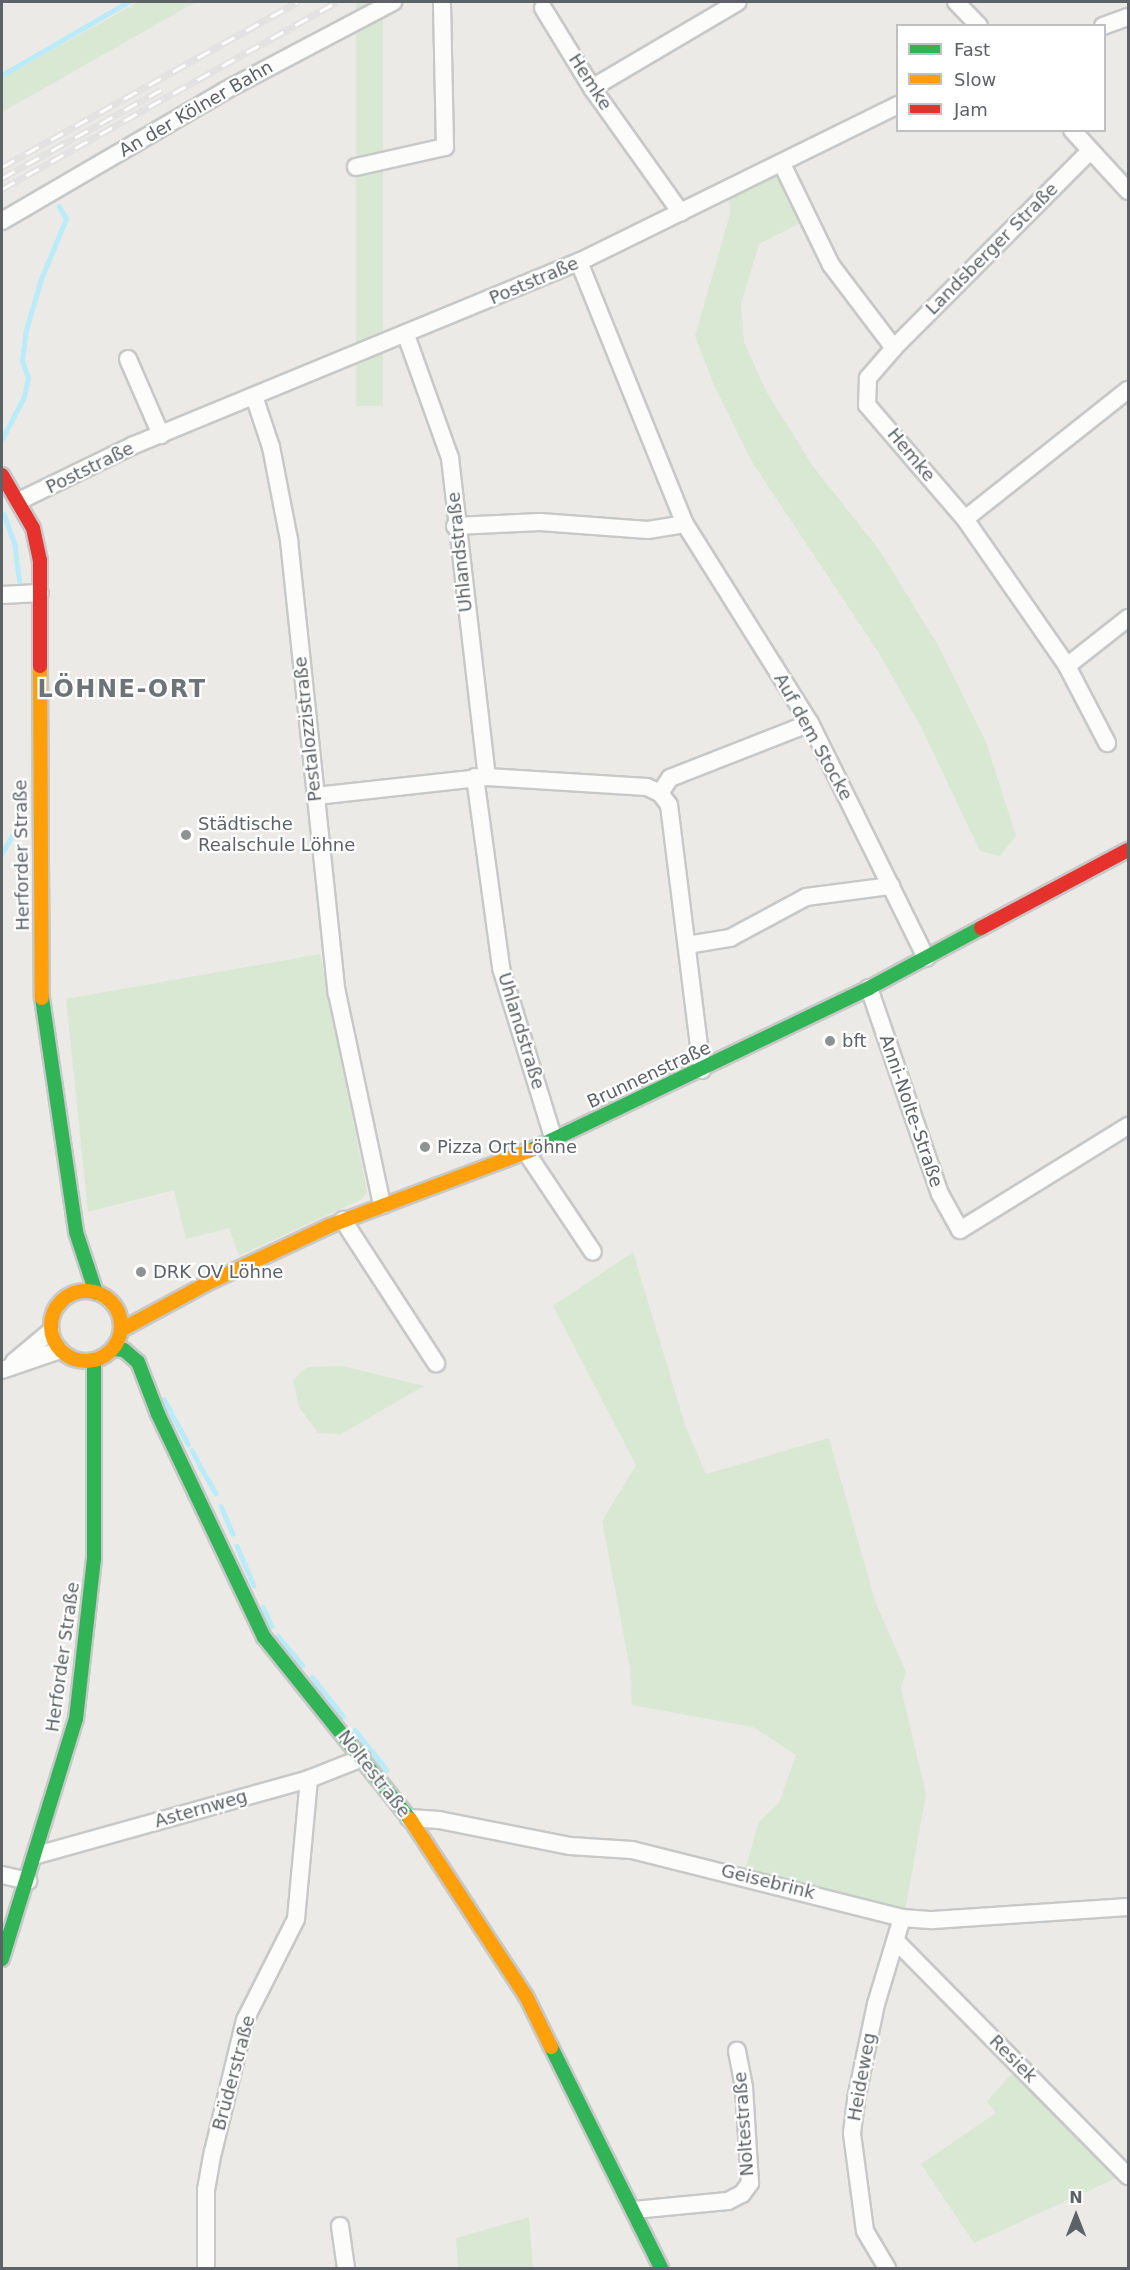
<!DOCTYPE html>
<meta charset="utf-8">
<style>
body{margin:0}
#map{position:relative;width:1130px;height:2270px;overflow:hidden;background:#eceae7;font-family:"DejaVu Sans",sans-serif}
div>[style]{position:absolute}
.green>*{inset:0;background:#d9e8d2;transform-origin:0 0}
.stream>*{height:4.5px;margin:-2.25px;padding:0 2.25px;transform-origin:2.25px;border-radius:2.25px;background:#baebf8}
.roads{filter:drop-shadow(2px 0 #c7c8c8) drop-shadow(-2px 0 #c7c8c8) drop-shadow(0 2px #c7c8c8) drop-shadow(0 -2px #c7c8c8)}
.street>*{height:16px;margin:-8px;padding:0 8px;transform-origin:8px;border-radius:8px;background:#fcfcfb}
.fast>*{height:14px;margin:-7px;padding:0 7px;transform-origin:7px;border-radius:7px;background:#30b455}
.slow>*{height:14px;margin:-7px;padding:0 7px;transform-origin:7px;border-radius:7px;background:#ff9f0a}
.slow>.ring{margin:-7px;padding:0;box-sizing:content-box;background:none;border:14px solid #ff9f0a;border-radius:50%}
.jam>*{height:14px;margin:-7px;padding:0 7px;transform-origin:7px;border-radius:7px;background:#e5322d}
.rail>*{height:7px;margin-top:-3.5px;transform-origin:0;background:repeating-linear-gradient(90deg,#fff 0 14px,#e3e2e2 0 28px);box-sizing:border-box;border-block:2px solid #e3e2e2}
.dots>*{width:16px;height:16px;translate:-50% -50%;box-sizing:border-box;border:3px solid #fff;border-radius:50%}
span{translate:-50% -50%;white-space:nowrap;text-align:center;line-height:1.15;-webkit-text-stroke:4.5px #fff;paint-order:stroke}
.street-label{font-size:18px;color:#5c6265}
.poi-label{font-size:18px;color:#5c6265}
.left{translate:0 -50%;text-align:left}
.district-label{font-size:24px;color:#6d7477;font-weight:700;letter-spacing:1.5px}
.frame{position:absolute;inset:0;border:3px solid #5c6265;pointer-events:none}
.legend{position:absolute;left:896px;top:24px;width:210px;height:108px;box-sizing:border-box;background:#fff;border:2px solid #bec0c1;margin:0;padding:8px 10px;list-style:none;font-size:18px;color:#5c6265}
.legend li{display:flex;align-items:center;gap:12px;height:30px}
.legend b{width:30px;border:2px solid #bec0c1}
.north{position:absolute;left:1046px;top:2186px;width:60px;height:60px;-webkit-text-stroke:4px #fff;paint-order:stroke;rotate:0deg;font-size:16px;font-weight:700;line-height:24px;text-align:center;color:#5c6265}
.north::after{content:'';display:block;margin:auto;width:21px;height:27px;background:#5c6265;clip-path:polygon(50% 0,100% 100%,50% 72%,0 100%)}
</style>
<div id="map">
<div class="green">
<div style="clip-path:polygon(138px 2px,196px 2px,2px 112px,2px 78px)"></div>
<div style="left:356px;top:2px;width:27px;height:404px"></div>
<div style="clip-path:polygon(781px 172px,804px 221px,759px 244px,741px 304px,744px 342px,766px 391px,812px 465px,880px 551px,938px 645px,986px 742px,1016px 836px,1000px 856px,980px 851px,922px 729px,879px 653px,752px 462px,713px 383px,695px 336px,730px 214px,729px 197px)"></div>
<div style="clip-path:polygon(320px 954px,367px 1191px,362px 1199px,239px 1256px,229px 1228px,186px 1239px,174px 1190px,88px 1212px,66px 999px)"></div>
<div style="clip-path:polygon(633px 1252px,685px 1425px,706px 1474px,829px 1438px,875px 1601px,906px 1672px,901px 1688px,926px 1794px,905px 1911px,745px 1870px,759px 1822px,779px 1803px,796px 1755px,753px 1727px,632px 1705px,630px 1668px,602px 1521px,636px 1465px,553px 1306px)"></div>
<div style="clip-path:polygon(343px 1366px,424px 1386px,341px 1434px,318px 1433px,299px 1407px,293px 1380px,307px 1367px)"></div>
<div style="clip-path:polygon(1014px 2071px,1121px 2176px,974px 2243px,921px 2164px,996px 2113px,987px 2101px)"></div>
<div style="clip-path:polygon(529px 2217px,533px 2268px,458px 2268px,456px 2238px)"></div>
</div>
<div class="stream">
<div style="left:2px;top:75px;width:146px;rotate:-30.1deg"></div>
<div style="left:2px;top:439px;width:47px;rotate:-62.4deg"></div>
<div style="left:24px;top:397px;width:19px;rotate:-78deg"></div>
<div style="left:28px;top:378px;width:18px;rotate:-109deg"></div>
<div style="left:22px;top:361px;width:31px;rotate:-83deg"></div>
<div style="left:26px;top:330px;width:53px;rotate:-73.6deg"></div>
<div style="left:41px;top:279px;width:65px;rotate:-67.4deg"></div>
<div style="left:66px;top:219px;width:14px;rotate:-120deg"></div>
<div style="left:4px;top:514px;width:33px;rotate:70deg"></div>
<div style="left:15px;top:545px;width:40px;rotate:82.9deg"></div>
<div style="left:2px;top:853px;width:34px;rotate:-60deg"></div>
<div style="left:164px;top:1399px;width:51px;rotate:61.9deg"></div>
<div style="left:192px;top:1450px;width:11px;rotate:63deg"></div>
<div style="left:199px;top:1464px;width:34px;rotate:60deg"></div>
<div style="left:221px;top:1506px;width:30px;rotate:67deg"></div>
<div style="left:237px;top:1546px;width:43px;rotate:67deg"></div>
<div style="left:263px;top:1607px;width:21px;rotate:65deg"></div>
<div style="left:278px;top:1636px;width:38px;rotate:50deg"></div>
<div style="left:312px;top:1677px;width:50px;rotate:51.5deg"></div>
<div style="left:355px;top:1730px;width:51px;rotate:51.3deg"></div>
</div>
<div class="roads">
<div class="street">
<div style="left:956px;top:2px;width:33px;rotate:46deg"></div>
<div style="left:543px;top:8px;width:94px;rotate:58.5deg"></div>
<div style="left:592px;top:88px;width:153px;rotate:54.5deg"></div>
<div style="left:1103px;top:26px;width:27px;rotate:-20deg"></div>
<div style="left:592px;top:88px;width:169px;rotate:-30.5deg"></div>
<div style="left:1072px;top:130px;width:83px;rotate:47.4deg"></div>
<div style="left:1090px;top:151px;width:278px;rotate:134.9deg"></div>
<div style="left:894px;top:348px;width:40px;rotate:131deg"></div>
<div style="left:868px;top:378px;width:27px;rotate:92deg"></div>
<div style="left:867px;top:405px;width:150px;rotate:49.3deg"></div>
<div style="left:965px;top:519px;width:179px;rotate:55.2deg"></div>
<div style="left:1067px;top:666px;width:87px;rotate:62.5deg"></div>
<div style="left:782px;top:164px;width:112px;rotate:64.1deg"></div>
<div style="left:831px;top:265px;width:104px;rotate:52.8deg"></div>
<div style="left:356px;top:167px;width:91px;rotate:-12.7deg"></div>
<div style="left:445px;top:147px;width:145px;rotate:-91.2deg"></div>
<div style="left:2px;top:221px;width:259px;rotate:-30.3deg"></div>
<div style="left:226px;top:90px;width:189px;rotate:-27.8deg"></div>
<div style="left:579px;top:262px;width:283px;rotate:68deg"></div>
<div style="left:685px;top:524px;width:235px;rotate:57.9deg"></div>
<div style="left:810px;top:723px;width:262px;rotate:63.7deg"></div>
<div style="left:406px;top:335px;width:131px;rotate:70.3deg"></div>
<div style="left:450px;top:458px;width:321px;rotate:83.4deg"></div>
<div style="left:128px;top:359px;width:83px;rotate:66.5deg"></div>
<div style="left:254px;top:396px;width:54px;rotate:71.6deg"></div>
<div style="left:271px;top:447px;width:95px;rotate:79deg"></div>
<div style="left:289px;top:540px;width:456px;rotate:84deg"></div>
<div style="left:337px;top:993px;width:217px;rotate:78deg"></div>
<div style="left:19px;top:501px;width:128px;rotate:-26deg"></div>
<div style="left:134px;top:445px;width:481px;rotate:-22.4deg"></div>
<div style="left:579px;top:262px;width:356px;rotate:-26.2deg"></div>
<div style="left:965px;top:519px;width:208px;rotate:-38.4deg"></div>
<div style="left:455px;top:526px;width:85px;rotate:-2.7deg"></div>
<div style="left:540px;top:522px;width:108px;rotate:4.2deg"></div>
<div style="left:648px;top:530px;width:37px;rotate:-9deg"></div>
<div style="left:2px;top:595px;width:38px;rotate:-3deg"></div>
<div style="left:1067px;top:666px;width:78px;rotate:-38.2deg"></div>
<div style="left:475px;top:777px;width:193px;rotate:82.2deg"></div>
<div style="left:501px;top:968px;width:180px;rotate:72.9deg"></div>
<div style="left:660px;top:793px;width:18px;rotate:-56deg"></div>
<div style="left:670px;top:778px;width:150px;rotate:-21.4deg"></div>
<div style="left:316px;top:796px;width:172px;rotate:-6.3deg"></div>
<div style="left:487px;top:777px;width:160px;rotate:3.6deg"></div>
<div style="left:647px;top:787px;width:14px;rotate:25deg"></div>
<div style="left:660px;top:793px;width:15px;rotate:53deg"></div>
<div style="left:669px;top:805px;width:267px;rotate:82.9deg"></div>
<div style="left:687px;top:945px;width:44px;rotate:-9.2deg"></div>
<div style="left:730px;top:938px;width:86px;rotate:-28.3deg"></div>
<div style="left:806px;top:897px;width:86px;rotate:-7.4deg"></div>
<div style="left:869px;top:988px;width:218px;rotate:71deg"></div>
<div style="left:940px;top:1194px;width:41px;rotate:60.9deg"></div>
<div style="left:960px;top:1230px;width:198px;rotate:-31.8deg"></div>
<div style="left:526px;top:1152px;width:120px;rotate:56.2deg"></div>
<div style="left:343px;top:1220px;width:171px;rotate:57deg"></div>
<div style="left:14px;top:1362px;width:48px;rotate:-40deg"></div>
<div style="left:2px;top:1370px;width:61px;rotate:-19deg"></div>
<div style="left:409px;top:1818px;width:30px;rotate:4deg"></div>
<div style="left:439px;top:1820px;width:134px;rotate:11.2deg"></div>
<div style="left:570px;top:1846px;width:62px;rotate:3.7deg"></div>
<div style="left:632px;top:1850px;width:278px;rotate:14.1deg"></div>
<div style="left:902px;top:1918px;width:31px;rotate:4deg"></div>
<div style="left:933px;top:1920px;width:195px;rotate:-3.8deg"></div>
<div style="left:37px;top:1855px;width:282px;rotate:-15.6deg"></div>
<div style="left:309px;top:1779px;width:57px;rotate:-21.6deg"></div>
<div style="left:2px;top:1875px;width:27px;rotate:13deg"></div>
<div style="left:897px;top:1942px;width:329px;rotate:45.4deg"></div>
<div style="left:634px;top:2210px;width:94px;rotate:-5.5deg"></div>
<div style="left:728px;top:2201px;width:16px;rotate:-27deg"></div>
<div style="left:742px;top:2194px;width:14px;rotate:-54deg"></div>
<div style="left:750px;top:2183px;width:96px;rotate:-93.6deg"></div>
<div style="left:744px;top:2087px;width:37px;rotate:-101deg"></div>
<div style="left:340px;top:2226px;width:42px;rotate:81.9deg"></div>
<div style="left:206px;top:2268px;width:78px;rotate:-90deg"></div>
<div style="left:206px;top:2190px;width:39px;rotate:-80deg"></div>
<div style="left:213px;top:2152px;width:136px;rotate:-76.4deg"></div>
<div style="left:245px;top:2020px;width:113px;rotate:-63.2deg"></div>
<div style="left:296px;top:1919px;width:141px;rotate:-84.7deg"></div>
<div style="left:887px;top:2268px;width:43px;rotate:-120.7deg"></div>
<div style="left:865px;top:2231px;width:99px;rotate:-97.6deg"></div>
<div style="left:852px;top:2133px;width:34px;rotate:-83deg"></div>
<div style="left:856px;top:2099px;width:97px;rotate:-78.1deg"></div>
<div style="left:876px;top:2004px;width:90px;rotate:-73.2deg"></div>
</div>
<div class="fast">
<div style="left:42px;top:998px;width:236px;rotate:81.7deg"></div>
<div style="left:76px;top:1232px;width:64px;rotate:71.8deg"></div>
<div style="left:529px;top:1151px;width:377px;rotate:-25.6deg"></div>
<div style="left:869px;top:988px;width:127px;rotate:-28.2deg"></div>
<div style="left:113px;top:1349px;width:11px;rotate:5deg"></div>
<div style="left:124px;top:1350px;width:18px;rotate:41deg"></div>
<div style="left:138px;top:1362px;width:56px;rotate:69deg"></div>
<div style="left:158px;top:1414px;width:247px;rotate:64.6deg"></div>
<div style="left:264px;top:1637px;width:233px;rotate:51.3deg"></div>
<div style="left:2px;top:1959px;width:251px;rotate:-72.9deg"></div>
<div style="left:76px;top:1719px;width:162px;rotate:-83.6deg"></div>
<div style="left:94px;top:1558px;width:198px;rotate:-90deg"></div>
<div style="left:551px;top:2047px;width:247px;rotate:63.5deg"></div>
</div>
<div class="slow">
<div style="left:40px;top:666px;width:332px;rotate:89.7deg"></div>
<div class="ring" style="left:51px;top:1291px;width:56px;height:56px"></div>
<div style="left:121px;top:1330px;width:97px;rotate:-28.4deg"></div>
<div style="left:206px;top:1284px;width:136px;rotate:-25.2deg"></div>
<div style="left:329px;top:1226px;width:214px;rotate:-20.6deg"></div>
<div style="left:410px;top:1819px;width:212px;rotate:56.8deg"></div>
<div style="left:526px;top:1996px;width:57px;rotate:63.9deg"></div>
</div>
<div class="jam">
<div style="left:2px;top:475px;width:61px;rotate:59.7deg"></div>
<div style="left:33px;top:528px;width:33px;rotate:78deg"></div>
<div style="left:40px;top:560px;width:106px;rotate:90deg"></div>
<div style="left:981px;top:928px;width:166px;rotate:-28deg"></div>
</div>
</div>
<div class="rail">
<div style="left:2px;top:167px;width:338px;rotate:-29.2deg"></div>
<div style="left:2px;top:178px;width:182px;rotate:-29deg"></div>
<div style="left:2px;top:189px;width:383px;rotate:-29.2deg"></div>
</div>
<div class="dots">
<div style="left:186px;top:835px;background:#8e9292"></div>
<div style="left:830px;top:1041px;background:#8e9292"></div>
<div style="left:425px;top:1147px;background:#8e9292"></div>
<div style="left:141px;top:1272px;background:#8e9292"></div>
</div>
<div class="street-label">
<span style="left:590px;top:82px;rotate:57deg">Hemke</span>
<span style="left:196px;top:109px;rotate:-30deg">An der Kölner Bahn</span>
<span style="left:992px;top:249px;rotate:-45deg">Landsberger Straße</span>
<span style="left:534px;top:281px;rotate:-23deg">Poststraße</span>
<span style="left:911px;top:455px;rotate:50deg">Hemke</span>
<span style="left:90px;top:468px;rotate:-26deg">Poststraße</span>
<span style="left:460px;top:552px;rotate:-96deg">Uhlandstraße</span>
<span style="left:308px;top:729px;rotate:-96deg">Pestalozzistraße</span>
<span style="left:813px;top:737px;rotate:61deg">Auf dem Stocke</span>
<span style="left:22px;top:855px;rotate:-91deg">Herforder Straße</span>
<span style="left:521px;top:1031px;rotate:73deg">Uhlandstraße</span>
<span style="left:649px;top:1075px;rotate:-25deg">Brunnenstraße</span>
<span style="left:911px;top:1111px;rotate:71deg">Anni-Nolte-Straße</span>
<span style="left:63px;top:1657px;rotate:-82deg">Herforder Straße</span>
<span style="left:374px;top:1774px;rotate:52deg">Noltestraße</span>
<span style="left:201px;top:1809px;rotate:-16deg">Asternweg</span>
<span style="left:768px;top:1882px;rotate:14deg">Geisebrink</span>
<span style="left:1013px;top:2059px;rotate:45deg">Resiek</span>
<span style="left:234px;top:2073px;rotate:-75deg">Brüderstraße</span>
<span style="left:862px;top:2077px;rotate:-80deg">Heideweg</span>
<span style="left:744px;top:2124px;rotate:-94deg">Noltestraße</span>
</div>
<div class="poi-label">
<span class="left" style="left:198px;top:835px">Städtische<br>Realschule Löhne</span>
<span class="left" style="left:842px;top:1041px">bft</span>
<span class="left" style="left:437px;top:1147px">Pizza Ort Löhne</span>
<span class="left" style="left:153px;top:1272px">DRK OV Löhne</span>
</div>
<div class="district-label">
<span style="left:122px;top:690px">LÖHNE-ORT</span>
</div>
<div class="frame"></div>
<ul class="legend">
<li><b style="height:8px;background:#30b455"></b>Fast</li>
<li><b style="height:8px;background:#ff9f0a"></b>Slow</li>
<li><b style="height:8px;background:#e5322d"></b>Jam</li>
</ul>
<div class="north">N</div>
</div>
